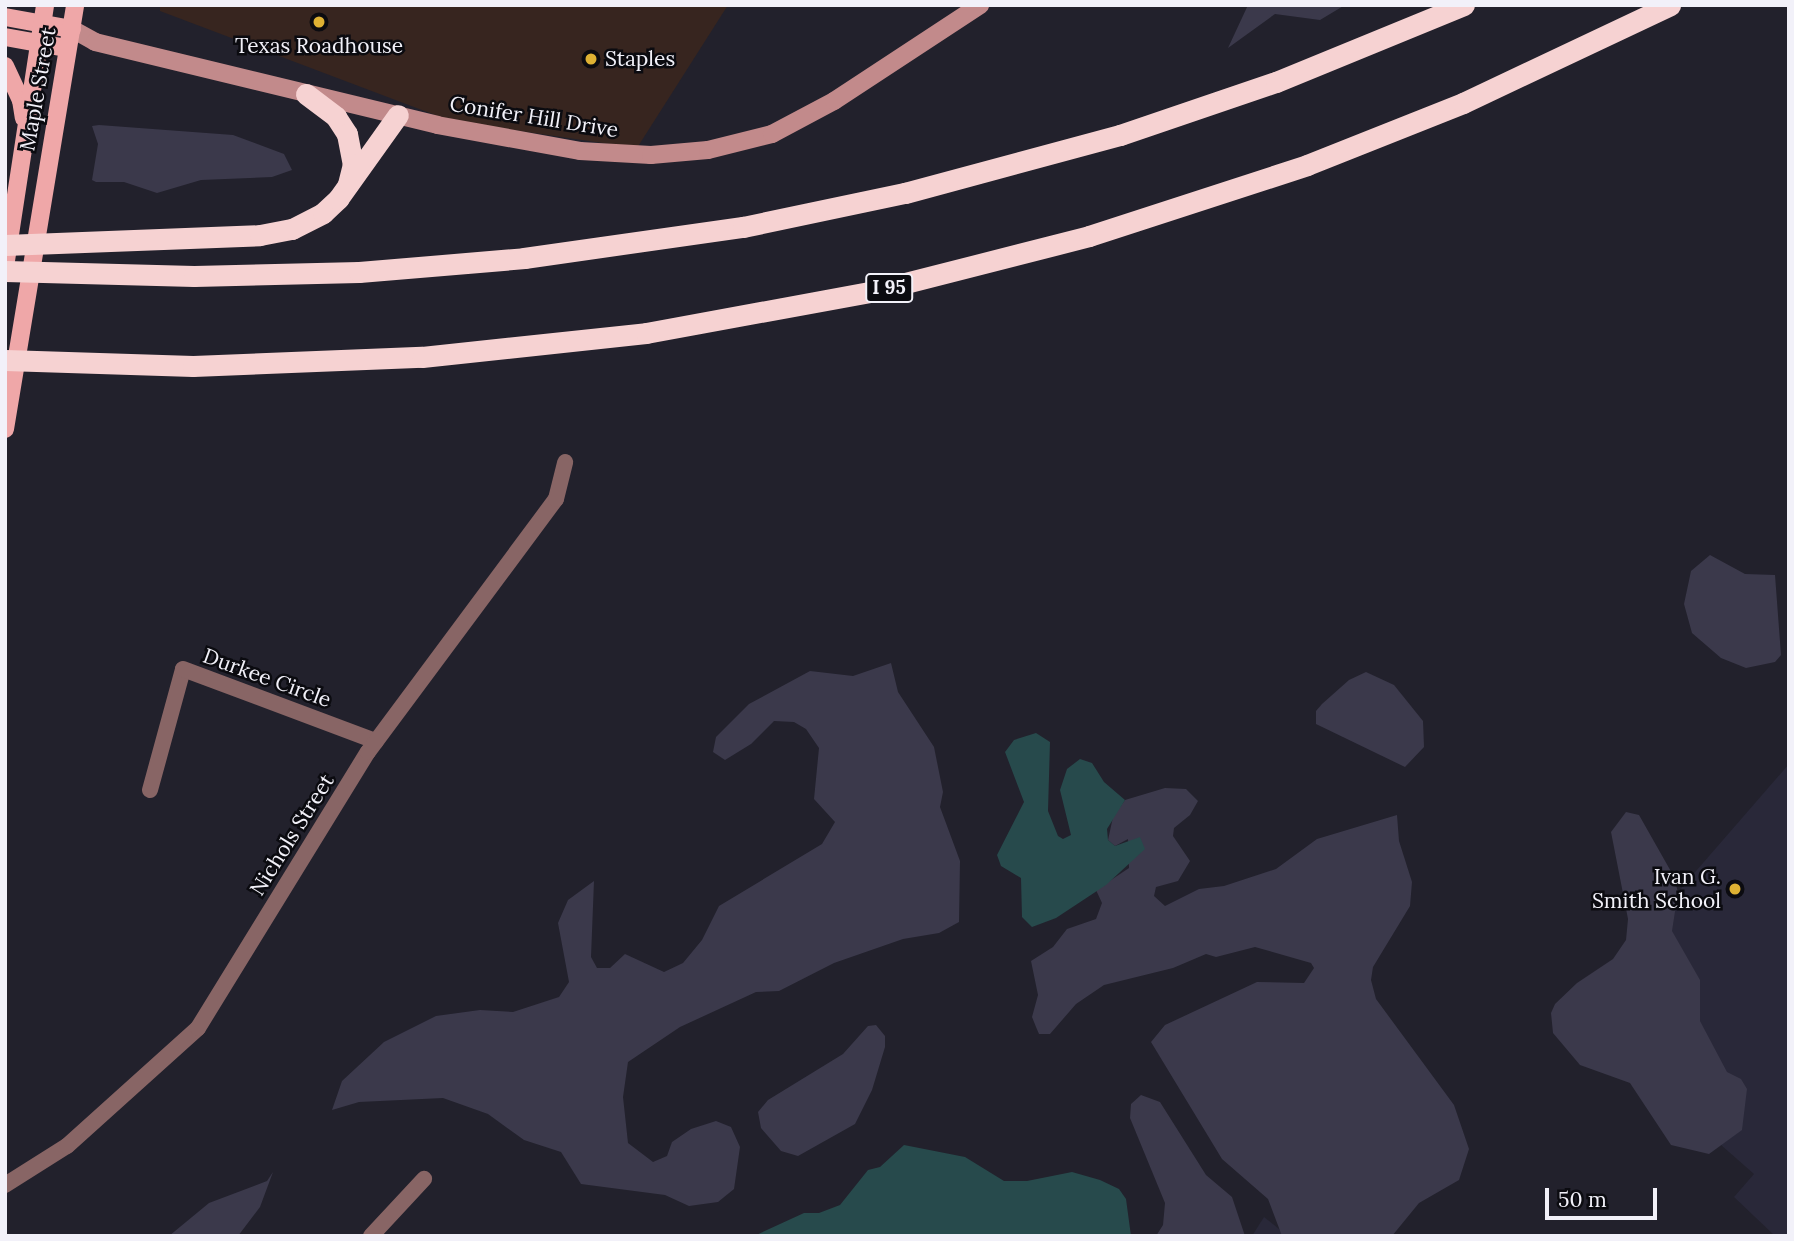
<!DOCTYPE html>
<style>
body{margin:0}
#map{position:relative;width:1794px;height:1241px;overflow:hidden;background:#22212c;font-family:Lora,serif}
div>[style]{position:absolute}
.commercial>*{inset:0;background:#37251f}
.built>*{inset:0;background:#292839}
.green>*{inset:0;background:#3b394b}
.water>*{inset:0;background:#274a4c}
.street>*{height:16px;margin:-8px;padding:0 8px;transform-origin:8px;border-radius:8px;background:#886565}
.secondary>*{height:18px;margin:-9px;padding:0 9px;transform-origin:9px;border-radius:9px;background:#c28a8b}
.primary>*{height:18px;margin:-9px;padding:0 9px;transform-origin:9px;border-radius:9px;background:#efa7a8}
.highway>*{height:21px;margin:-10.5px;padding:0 10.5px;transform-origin:10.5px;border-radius:10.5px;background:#f6d2d2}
.dots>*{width:19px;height:19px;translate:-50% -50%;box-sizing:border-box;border:4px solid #0b0b10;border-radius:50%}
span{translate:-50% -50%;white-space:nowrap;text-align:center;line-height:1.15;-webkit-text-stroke:5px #0b0b10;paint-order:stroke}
.shield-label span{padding:2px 5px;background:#0b0b10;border:2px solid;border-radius:5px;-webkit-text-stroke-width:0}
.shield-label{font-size:19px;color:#f2f1f9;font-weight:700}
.poi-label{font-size:21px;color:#f2f1f9}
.left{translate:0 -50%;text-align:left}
.right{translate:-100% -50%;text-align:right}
.street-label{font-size:21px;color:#f2f1f9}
.frame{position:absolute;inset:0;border:7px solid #f2f1f9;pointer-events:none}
.scale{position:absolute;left:1545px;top:1188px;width:112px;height:32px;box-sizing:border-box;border:4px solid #f2f1f9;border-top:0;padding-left:9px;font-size:21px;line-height:24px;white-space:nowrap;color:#f2f1f9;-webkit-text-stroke:5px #0b0b10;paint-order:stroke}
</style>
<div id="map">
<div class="commercial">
<div style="clip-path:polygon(160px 5px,728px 5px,637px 148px,451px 121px,160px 11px)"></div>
</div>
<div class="built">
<div style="clip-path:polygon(1789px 764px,1789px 1236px,1775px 1236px,1734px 1197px,1754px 1174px,1572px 1014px)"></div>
<div style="clip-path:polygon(1264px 1217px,1288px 1236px,1252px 1236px)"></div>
</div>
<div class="green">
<div style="clip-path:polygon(1248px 5px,1345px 5px,1320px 20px,1275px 14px,1228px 48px)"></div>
<div style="clip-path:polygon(99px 125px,233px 135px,284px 154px,292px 170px,272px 177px,201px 180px,157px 193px,124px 182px,96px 182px,92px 180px,98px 144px,92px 126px)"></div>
<div style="clip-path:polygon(1710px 555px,1745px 574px,1775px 575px,1781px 655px,1775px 662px,1746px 668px,1721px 658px,1692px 633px,1684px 604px,1691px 571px)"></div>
<div style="clip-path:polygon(891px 663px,898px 692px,934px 747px,943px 792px,940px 807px,960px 861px,959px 922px,939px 933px,903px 939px,834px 963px,779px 991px,756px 992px,680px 1027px,628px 1062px,623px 1097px,628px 1143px,653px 1162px,667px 1156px,672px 1142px,691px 1129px,716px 1121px,731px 1127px,740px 1147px,734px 1189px,718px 1202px,689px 1206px,665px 1195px,581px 1184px,561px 1152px,524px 1140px,488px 1114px,443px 1098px,359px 1102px,332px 1110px,342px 1081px,384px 1042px,436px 1016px,480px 1010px,513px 1012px,559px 997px,569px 982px,558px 923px,568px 900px,594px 881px,591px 957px,597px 968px,610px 968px,625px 954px,664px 972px,683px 963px,702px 940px,719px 906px,822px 844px,835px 822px,814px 799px,819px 748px,806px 729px,794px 722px,774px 721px,751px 744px,725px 760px,713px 752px,716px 737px,749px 704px,810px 671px,853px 676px)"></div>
<div style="clip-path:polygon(1366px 672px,1394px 685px,1423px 721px,1424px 747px,1405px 767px,1316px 724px,1316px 711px,1322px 704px,1349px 680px)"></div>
<div style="clip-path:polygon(1165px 788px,1186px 789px,1198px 801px,1190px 815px,1174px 828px,1173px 836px,1190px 861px,1178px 881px,1156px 887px,1154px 896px,1165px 906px,1199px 889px,1224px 886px,1276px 869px,1317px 839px,1397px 815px,1399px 841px,1412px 882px,1410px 906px,1373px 967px,1371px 980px,1376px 999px,1454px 1105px,1469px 1149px,1459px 1180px,1419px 1203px,1392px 1236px,1282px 1236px,1268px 1199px,1222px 1159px,1151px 1042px,1165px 1025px,1257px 982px,1304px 983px,1314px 968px,1311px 963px,1255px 947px,1216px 957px,1206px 954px,1173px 968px,1104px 985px,1076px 1004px,1050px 1034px,1039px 1034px,1036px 1027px,1032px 1017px,1038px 995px,1031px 961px,1053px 947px,1067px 929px,1096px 919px,1102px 903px,1096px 890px,1129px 868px,1128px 839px,1115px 846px,1108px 840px,1113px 817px,1125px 800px)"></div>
<div style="clip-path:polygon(1626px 812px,1639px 815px,1673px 875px,1678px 892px,1672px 931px,1700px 980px,1700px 1021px,1727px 1072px,1741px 1079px,1747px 1089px,1742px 1130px,1709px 1154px,1671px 1145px,1630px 1083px,1580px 1065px,1553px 1033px,1551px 1013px,1555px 1004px,1577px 983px,1613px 959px,1626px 940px,1628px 919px,1611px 832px)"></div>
<div style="clip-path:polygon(876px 1025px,885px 1036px,885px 1047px,872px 1090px,855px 1124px,798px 1156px,781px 1151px,761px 1128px,758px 1112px,768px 1100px,843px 1054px,868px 1026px)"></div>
<div style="clip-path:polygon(1141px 1095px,1160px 1102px,1206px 1175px,1232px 1197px,1245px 1236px,1156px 1236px,1163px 1225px,1165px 1203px,1130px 1118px,1131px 1104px)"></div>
<div style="clip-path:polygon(273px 1172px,260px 1207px,238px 1236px,169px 1236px,209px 1203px,267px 1181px)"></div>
</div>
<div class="water">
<div style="clip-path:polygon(1036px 733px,1050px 742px,1048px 811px,1058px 836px,1063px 839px,1071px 835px,1060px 790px,1067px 769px,1080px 759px,1092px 763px,1104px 782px,1125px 800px,1107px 829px,1108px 840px,1115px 846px,1140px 837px,1145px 849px,1106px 885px,1056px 918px,1032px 927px,1022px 917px,1021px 878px,1001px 866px,997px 855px,1024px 802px,1005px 752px,1014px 740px)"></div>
<div style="clip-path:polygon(904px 1145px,965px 1157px,1004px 1181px,1027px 1181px,1072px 1172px,1100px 1180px,1119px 1189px,1126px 1199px,1131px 1236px,754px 1236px,804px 1213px,819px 1213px,840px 1205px,868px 1170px,880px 1167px)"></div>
</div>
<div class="street">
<div style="left:150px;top:790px;width:125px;rotate:-74.7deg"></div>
<div style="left:183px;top:669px;width:206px;rotate:20.5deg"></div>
<div style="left:5px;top:1185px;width:73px;rotate:-32.2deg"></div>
<div style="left:67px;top:1146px;width:176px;rotate:-42deg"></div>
<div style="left:198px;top:1028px;width:324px;rotate:-58.4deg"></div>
<div style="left:368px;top:752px;width:315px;rotate:-53.4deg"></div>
<div style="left:556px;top:499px;width:38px;rotate:-76deg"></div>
<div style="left:371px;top:1236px;width:78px;rotate:-47.1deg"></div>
</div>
<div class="secondary">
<div style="left:72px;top:29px;width:26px;rotate:29deg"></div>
<div style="left:95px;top:42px;width:352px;rotate:13.6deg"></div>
<div style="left:437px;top:125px;width:145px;rotate:10.3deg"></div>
<div style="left:580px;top:151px;width:71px;rotate:3.2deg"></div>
<div style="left:651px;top:155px;width:57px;rotate:-5deg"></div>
<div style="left:708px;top:150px;width:66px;rotate:-14deg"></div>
<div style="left:772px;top:134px;width:70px;rotate:-28deg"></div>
<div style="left:834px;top:101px;width:175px;rotate:-33.3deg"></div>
</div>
<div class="primary">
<div style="left:5px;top:17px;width:68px;rotate:10.2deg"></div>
<div style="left:5px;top:37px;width:63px;rotate:10.1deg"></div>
<div style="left:5px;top:66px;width:38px;rotate:65deg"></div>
<div style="left:21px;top:100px;width:18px;rotate:81deg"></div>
<div style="left:5px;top:267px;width:265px;rotate:-81.3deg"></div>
<div style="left:5px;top:429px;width:430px;rotate:-80.6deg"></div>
</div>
<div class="highway">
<div style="left:306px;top:94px;width:38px;rotate:37deg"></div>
<div style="left:336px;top:117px;width:20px;rotate:57deg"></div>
<div style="left:347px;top:134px;width:31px;rotate:79deg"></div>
<div style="left:353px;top:164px;width:21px;rotate:104deg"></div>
<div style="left:5px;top:245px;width:255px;rotate:-2.2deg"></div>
<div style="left:260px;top:235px;width:33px;rotate:-11deg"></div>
<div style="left:292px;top:229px;width:35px;rotate:-27deg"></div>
<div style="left:323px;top:213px;width:21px;rotate:-43deg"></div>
<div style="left:338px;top:199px;width:103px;rotate:-54.5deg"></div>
<div style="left:5px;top:271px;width:189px;rotate:1.5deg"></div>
<div style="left:194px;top:276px;width:165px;rotate:-1.4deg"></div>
<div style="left:359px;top:272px;width:166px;rotate:-4.8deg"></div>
<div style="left:524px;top:258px;width:221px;rotate:-8.1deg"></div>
<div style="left:743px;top:227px;width:166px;rotate:-11.9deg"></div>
<div style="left:905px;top:193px;width:223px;rotate:-15.1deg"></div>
<div style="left:1120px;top:135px;width:165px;rotate:-18.8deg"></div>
<div style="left:1276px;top:82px;width:203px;rotate:-22.3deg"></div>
<div style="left:5px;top:360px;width:188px;rotate:1.8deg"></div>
<div style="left:193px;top:366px;width:229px;rotate:-2.3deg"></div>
<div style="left:422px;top:357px;width:225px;rotate:-6.1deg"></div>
<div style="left:646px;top:333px;width:228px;rotate:-10.4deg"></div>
<div style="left:870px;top:292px;width:226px;rotate:-14.3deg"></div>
<div style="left:1089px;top:236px;width:229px;rotate:-18deg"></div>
<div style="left:1307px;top:165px;width:168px;rotate:-21.7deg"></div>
<div style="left:1463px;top:103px;width:229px;rotate:-25.3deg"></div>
</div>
<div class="dots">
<div style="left:319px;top:22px;background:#deb133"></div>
<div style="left:591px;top:59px;background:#deb133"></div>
<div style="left:1735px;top:889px;background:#deb133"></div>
</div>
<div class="shield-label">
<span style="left:889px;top:288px">I 95</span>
</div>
<div class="poi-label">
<span style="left:319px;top:46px">Texas Roadhouse</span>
<span class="left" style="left:605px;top:59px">Staples</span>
<span class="right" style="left:1721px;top:889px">Ivan G.<br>Smith School</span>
</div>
<div class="street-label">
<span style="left:38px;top:89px;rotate:-80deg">Maple Street</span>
<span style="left:534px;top:117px;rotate:9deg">Conifer Hill Drive</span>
<span style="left:267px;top:678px;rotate:20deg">Durkee Circle</span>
<span style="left:292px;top:835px;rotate:-58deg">Nichols Street</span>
</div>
<div class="frame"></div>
<div class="scale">50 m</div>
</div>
